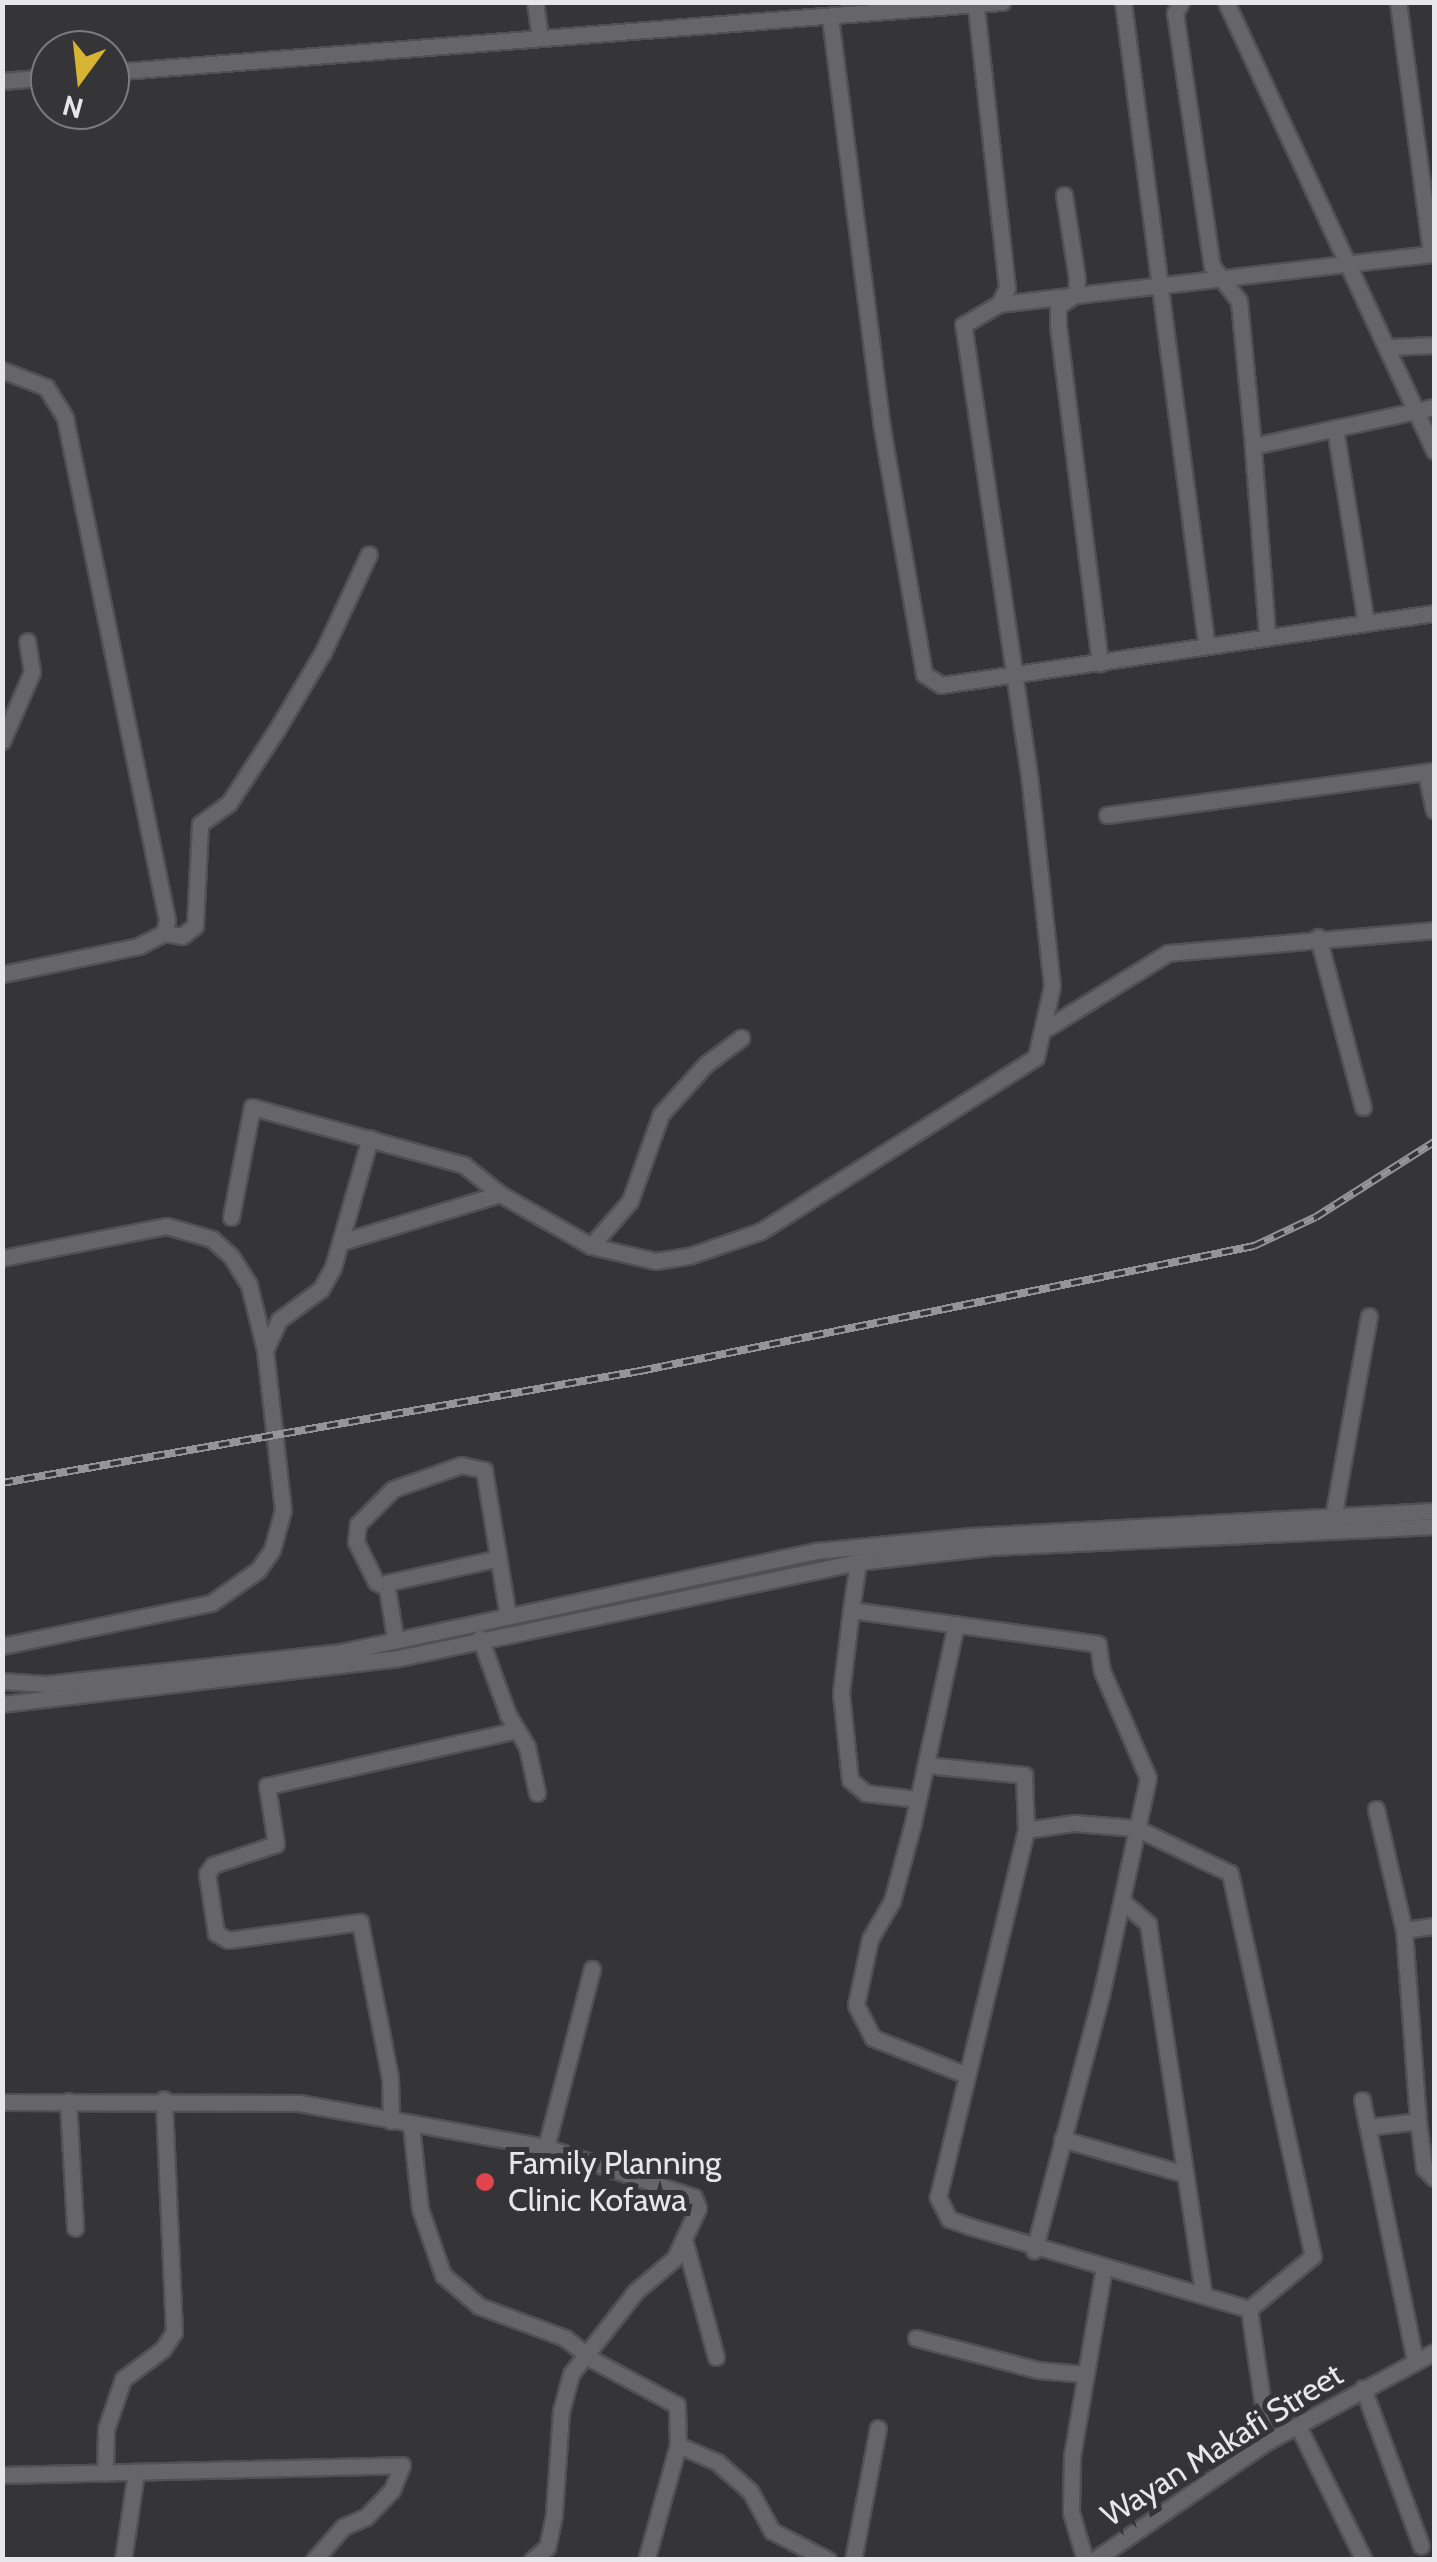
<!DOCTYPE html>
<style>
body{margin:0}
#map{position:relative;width:1437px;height:2562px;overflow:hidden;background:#353437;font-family:Cabin,sans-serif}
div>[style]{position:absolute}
.roads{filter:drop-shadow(2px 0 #515053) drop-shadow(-2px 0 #515053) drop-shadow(0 2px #515053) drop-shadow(0 -2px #515053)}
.minor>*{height:15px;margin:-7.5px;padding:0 7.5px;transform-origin:7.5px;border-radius:7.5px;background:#666568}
.rail>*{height:8px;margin-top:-4px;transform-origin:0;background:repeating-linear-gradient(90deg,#353437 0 11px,#959497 0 22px);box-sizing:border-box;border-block:2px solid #959497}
.dots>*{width:28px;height:28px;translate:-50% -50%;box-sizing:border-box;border:5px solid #353437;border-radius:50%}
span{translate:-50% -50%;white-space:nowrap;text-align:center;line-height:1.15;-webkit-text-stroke:10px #353437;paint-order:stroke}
.poi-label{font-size:32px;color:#e7e6e8}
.left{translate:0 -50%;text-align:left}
.street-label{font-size:32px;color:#e7e6e8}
.frame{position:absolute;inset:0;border:5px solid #e7e6e8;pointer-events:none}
.north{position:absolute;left:30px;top:30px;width:100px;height:100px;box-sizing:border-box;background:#353437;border:2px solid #7c7b7e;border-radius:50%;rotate:195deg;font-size:28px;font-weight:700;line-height:40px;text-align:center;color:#e7e6e8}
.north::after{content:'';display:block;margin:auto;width:35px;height:45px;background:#d8b434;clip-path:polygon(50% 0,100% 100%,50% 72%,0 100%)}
</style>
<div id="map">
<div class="roads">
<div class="minor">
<div style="left:535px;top:2px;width:34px;rotate:82deg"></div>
<div style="left:1123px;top:2px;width:645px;rotate:82.61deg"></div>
<div style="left:1181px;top:2px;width:13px;rotate:119deg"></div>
<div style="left:1175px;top:13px;width:256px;rotate:81.7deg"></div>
<div style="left:1212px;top:266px;width:44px;rotate:52.4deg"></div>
<div style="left:1239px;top:301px;width:146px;rotate:84.5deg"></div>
<div style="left:1226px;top:2px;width:495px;rotate:65.1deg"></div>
<div style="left:1398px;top:2px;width:254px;rotate:82.5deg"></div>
<div style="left:830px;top:17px;width:414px;rotate:82.8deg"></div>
<div style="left:882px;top:428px;width:250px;rotate:80.3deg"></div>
<div style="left:924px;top:674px;width:20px;rotate:33deg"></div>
<div style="left:941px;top:685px;width:498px;rotate:-8.3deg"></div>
<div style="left:110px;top:72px;width:895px;rotate:-4.49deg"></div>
<div style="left:2px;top:81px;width:48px;rotate:-4.8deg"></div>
<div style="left:1064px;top:195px;width:85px;rotate:81.2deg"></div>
<div style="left:1077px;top:279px;width:15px;rotate:94deg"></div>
<div style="left:1076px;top:294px;width:22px;rotate:146deg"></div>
<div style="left:1058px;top:306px;width:20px;rotate:90deg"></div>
<div style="left:1058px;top:326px;width:340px;rotate:82.9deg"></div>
<div style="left:999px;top:304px;width:438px;rotate:-6.6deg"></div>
<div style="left:1389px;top:347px;width:45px;rotate:-2.5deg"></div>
<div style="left:2px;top:370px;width:47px;rotate:21.1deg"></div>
<div style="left:46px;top:387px;width:36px;rotate:58deg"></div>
<div style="left:65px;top:418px;width:512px;rotate:78.51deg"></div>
<div style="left:167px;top:920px;width:13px;rotate:103deg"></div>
<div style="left:164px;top:933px;width:28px;rotate:153deg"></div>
<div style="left:139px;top:946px;width:140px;rotate:168.4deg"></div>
<div style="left:1335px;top:428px;width:197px;rotate:81deg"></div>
<div style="left:1267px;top:634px;width:189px;rotate:-94.3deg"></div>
<div style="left:1253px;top:446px;width:185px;rotate:-12.2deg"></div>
<div style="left:2px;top:741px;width:75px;rotate:-66.5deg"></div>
<div style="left:32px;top:672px;width:31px;rotate:-99deg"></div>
<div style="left:1426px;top:773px;width:38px;rotate:78deg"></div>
<div style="left:1107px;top:815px;width:330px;rotate:-7.7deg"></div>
<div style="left:164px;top:933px;width:18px;rotate:9deg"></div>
<div style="left:182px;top:936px;width:16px;rotate:-38deg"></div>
<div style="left:195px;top:926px;width:102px;rotate:-87.2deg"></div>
<div style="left:200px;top:824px;width:36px;rotate:-36deg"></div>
<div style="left:229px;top:803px;width:86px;rotate:-56.9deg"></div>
<div style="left:276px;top:731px;width:92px;rotate:-59.3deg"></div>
<div style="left:323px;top:652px;width:108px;rotate:-64.9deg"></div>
<div style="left:1318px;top:937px;width:176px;rotate:75.2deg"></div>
<div style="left:1047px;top:1028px;width:142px;rotate:-31.8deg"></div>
<div style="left:1168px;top:953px;width:267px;rotate:-4.9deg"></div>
<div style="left:231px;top:1217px;width:112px;rotate:-79.2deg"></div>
<div style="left:252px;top:1107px;width:220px;rotate:15.3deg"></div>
<div style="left:464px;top:1165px;width:46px;rotate:38.9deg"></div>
<div style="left:500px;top:1194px;width:105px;rotate:29.7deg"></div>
<div style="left:591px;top:1246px;width:67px;rotate:13deg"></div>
<div style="left:656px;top:1261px;width:33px;rotate:-9deg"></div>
<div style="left:689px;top:1256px;width:76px;rotate:-19.1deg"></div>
<div style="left:761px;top:1231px;width:325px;rotate:-32.3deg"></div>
<div style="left:1036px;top:1057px;width:73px;rotate:-77.3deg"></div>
<div style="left:1052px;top:986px;width:212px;rotate:-96.2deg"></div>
<div style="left:1029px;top:775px;width:455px;rotate:-98.3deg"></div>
<div style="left:963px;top:325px;width:42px;rotate:-30.3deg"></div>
<div style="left:999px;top:304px;width:18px;rotate:-63deg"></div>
<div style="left:1007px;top:288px;width:285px;rotate:-96.3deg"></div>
<div style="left:341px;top:1242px;width:166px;rotate:-16.8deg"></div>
<div style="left:591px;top:1246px;width:60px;rotate:-49.1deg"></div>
<div style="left:630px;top:1201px;width:92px;rotate:-70.4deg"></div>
<div style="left:661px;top:1114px;width:67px;rotate:-48deg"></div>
<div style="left:706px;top:1064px;width:44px;rotate:-36.6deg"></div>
<div style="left:2px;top:1258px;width:168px;rotate:-11deg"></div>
<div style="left:167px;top:1226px;width:47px;rotate:16.1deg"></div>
<div style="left:212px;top:1239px;width:25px;rotate:42deg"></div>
<div style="left:231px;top:1256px;width:34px;rotate:58deg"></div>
<div style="left:249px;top:1285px;width:67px;rotate:76.2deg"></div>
<div style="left:265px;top:1350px;width:161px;rotate:83.6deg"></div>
<div style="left:283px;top:1510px;width:41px;rotate:105.4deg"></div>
<div style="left:272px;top:1550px;width:24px;rotate:125deg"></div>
<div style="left:258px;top:1570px;width:57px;rotate:144.9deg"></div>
<div style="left:211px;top:1603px;width:213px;rotate:168.4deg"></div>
<div style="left:265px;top:1350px;width:33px;rotate:-65deg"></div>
<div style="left:279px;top:1320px;width:52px;rotate:-36.4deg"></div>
<div style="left:321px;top:1289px;width:25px;rotate:-61deg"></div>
<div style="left:333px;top:1267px;width:134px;rotate:-74deg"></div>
<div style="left:1333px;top:1518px;width:205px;rotate:-79.9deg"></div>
<div style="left:858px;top:1562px;width:49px;rotate:98.3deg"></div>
<div style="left:851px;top:1610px;width:249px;rotate:7.8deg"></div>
<div style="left:1098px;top:1644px;width:27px;rotate:82deg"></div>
<div style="left:1102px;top:1671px;width:116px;rotate:66.7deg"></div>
<div style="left:1148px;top:1778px;width:222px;rotate:102.2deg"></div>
<div style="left:1101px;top:1995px;width:264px;rotate:104.7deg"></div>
<div style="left:386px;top:1583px;width:112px;rotate:-12.4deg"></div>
<div style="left:851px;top:1610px;width:84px;rotate:96.9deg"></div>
<div style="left:841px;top:1693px;width:87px;rotate:84.1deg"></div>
<div style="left:850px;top:1780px;width:21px;rotate:39deg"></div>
<div style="left:866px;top:1793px;width:50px;rotate:6.8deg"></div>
<div style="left:956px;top:1624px;width:204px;rotate:102.2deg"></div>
<div style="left:913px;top:1823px;width:81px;rotate:105.1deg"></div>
<div style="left:892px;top:1901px;width:44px;rotate:120.1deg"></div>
<div style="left:870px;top:1939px;width:67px;rotate:102deg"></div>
<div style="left:856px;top:2005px;width:37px;rotate:63deg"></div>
<div style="left:873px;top:2038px;width:98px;rotate:21.6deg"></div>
<div style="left:395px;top:1638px;width:51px;rotate:-99.1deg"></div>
<div style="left:387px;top:1588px;width:13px;rotate:-151deg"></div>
<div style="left:376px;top:1582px;width:45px;rotate:-116.6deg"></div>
<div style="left:356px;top:1542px;width:18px;rotate:-84deg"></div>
<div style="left:358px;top:1524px;width:49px;rotate:-45deg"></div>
<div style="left:393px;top:1489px;width:72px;rotate:-19.4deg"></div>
<div style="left:461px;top:1465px;width:24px;rotate:12deg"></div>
<div style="left:484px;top:1470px;width:143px;rotate:80.7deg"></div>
<div style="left:480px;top:1638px;width:82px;rotate:70deg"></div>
<div style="left:508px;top:1715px;width:37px;rotate:59deg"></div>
<div style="left:527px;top:1747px;width:47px;rotate:77.7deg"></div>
<div style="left:2px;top:1681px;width:44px;rotate:3.9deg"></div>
<div style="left:46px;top:1684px;width:297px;rotate:-6.2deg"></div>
<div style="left:341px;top:1652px;width:486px;rotate:-12deg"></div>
<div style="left:816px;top:1551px;width:156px;rotate:-5.5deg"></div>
<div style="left:971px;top:1536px;width:464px;rotate:-3.1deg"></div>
<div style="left:2px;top:1704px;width:399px;rotate:-6.6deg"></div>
<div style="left:398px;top:1658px;width:470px;rotate:-11.8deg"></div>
<div style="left:858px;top:1562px;width:134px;rotate:-6.4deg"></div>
<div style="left:991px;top:1547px;width:443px;rotate:-2.7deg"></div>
<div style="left:926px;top:1765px;width:99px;rotate:5.8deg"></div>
<div style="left:1024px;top:1775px;width:55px;rotate:87.9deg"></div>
<div style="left:1376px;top:1809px;width:124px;rotate:77deg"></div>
<div style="left:1404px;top:1930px;width:192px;rotate:85.8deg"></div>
<div style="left:1418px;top:2121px;width:47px;rotate:82.7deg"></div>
<div style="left:1424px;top:2168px;width:14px;rotate:45deg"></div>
<div style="left:1122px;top:1901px;width:35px;rotate:41deg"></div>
<div style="left:1148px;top:1924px;width:372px;rotate:81.5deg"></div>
<div style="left:1404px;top:1930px;width:30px;rotate:-8deg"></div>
<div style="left:1362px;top:2100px;width:265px;rotate:78.5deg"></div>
<div style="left:68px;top:2101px;width:127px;rotate:86.8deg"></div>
<div style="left:2px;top:2102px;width:297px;rotate:0.2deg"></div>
<div style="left:299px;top:2103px;width:251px;rotate:10.1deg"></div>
<div style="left:546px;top:2147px;width:156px;rotate:18.7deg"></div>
<div style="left:694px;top:2197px;width:12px;rotate:70deg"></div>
<div style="left:698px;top:2208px;width:55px;rotate:114.7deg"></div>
<div style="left:675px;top:2258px;width:51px;rotate:139.8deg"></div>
<div style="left:636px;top:2291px;width:105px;rotate:128.1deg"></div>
<div style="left:571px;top:2374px;width:38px;rotate:105deg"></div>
<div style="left:561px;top:2411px;width:104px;rotate:93.9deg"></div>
<div style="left:554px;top:2515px;width:33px;rotate:102deg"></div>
<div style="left:547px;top:2547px;width:20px;rotate:139deg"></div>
<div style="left:391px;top:2121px;width:43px;rotate:-91.3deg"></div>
<div style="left:390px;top:2078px;width:159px;rotate:-100.9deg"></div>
<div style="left:360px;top:1922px;width:133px;rotate:172.2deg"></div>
<div style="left:228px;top:1940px;width:14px;rotate:-150deg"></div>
<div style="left:216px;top:1933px;width:60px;rotate:-98.7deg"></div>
<div style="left:207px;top:1874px;width:11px;rotate:-56deg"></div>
<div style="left:213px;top:1865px;width:66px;rotate:-18.4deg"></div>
<div style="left:276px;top:1844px;width:59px;rotate:-98.8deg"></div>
<div style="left:267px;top:1786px;width:256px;rotate:-12.6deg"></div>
<div style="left:411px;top:2125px;width:84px;rotate:83.9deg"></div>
<div style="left:420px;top:2209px;width:70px;rotate:70.8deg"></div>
<div style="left:443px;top:2275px;width:48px;rotate:40.7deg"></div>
<div style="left:479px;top:2306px;width:92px;rotate:20.4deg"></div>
<div style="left:565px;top:2338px;width:36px;rotate:38deg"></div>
<div style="left:593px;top:2360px;width:95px;rotate:28.2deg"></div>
<div style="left:677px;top:2405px;width:40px;rotate:88.6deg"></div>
<div style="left:678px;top:2445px;width:119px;rotate:105.5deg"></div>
<div style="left:1368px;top:2127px;width:50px;rotate:-6.8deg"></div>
<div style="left:1062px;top:2139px;width:128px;rotate:15.9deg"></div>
<div style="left:546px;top:2147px;width:184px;rotate:-75.5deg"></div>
<div style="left:685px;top:2243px;width:118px;rotate:74.8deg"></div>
<div style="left:1249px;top:2309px;width:292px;rotate:-163.5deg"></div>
<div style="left:969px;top:2226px;width:21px;rotate:-161deg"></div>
<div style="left:949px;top:2219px;width:25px;rotate:-117deg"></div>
<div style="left:938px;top:2197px;width:377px;rotate:-76.5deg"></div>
<div style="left:1026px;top:1830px;width:49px;rotate:-8.3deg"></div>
<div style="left:1074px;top:1823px;width:62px;rotate:4.6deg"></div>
<div style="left:1136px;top:1828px;width:104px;rotate:25.6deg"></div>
<div style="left:1230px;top:1873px;width:392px;rotate:77.8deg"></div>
<div style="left:1313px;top:2256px;width:83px;rotate:140.4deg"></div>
<div style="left:1249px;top:2309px;width:133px;rotate:81.8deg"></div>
<div style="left:916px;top:2338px;width:126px;rotate:14.7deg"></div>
<div style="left:1038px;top:2370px;width:46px;rotate:5deg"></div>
<div style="left:1363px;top:2388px;width:168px;rotate:69.8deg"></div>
<div style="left:1298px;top:2426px;width:149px;rotate:63.8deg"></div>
<div style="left:678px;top:2445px;width:43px;rotate:23.6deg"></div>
<div style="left:717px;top:2462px;width:44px;rotate:41.3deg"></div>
<div style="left:750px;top:2491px;width:46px;rotate:61.2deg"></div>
<div style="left:772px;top:2531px;width:63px;rotate:27.4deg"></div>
<div style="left:105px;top:2473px;width:44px;rotate:-88.7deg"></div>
<div style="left:106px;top:2429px;width:53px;rotate:-71.2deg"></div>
<div style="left:123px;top:2379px;width:50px;rotate:-36.9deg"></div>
<div style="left:163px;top:2349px;width:20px;rotate:-57deg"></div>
<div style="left:174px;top:2332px;width:233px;rotate:-92.5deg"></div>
<div style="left:2px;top:2475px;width:400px;rotate:-1.4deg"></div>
<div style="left:402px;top:2465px;width:27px;rotate:112deg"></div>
<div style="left:392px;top:2490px;width:37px;rotate:134deg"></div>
<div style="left:366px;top:2517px;width:25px;rotate:157deg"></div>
<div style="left:343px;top:2527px;width:44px;rotate:131.3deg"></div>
<div style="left:123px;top:2560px;width:89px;rotate:-81.6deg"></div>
<div style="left:853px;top:2560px;width:134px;rotate:-79.3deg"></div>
<div style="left:1085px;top:2560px;width:50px;rotate:-106.3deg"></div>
<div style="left:1071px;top:2512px;width:56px;rotate:-89deg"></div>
<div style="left:1072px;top:2456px;width:192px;rotate:-80.4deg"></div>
<div style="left:1094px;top:2560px;width:211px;rotate:-34.4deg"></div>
<div style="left:1268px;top:2441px;width:188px;rotate:-28.2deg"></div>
</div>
</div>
<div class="rail">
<div style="left:2px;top:1483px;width:648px;rotate:-9.96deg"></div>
<div style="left:640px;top:1371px;width:627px;rotate:-11.51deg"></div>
<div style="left:1254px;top:1246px;width:68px;rotate:-25.1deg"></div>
<div style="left:1316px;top:1217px;width:140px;rotate:-32.4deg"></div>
</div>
<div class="dots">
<div style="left:485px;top:2182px;background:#e0444e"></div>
</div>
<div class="poi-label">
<span class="left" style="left:508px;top:2182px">Family Planning<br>Clinic Kofawa</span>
</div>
<div class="street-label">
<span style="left:1222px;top:2445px;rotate:-32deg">Wayan Makafi Street</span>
</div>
<div class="frame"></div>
<div class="north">N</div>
</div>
